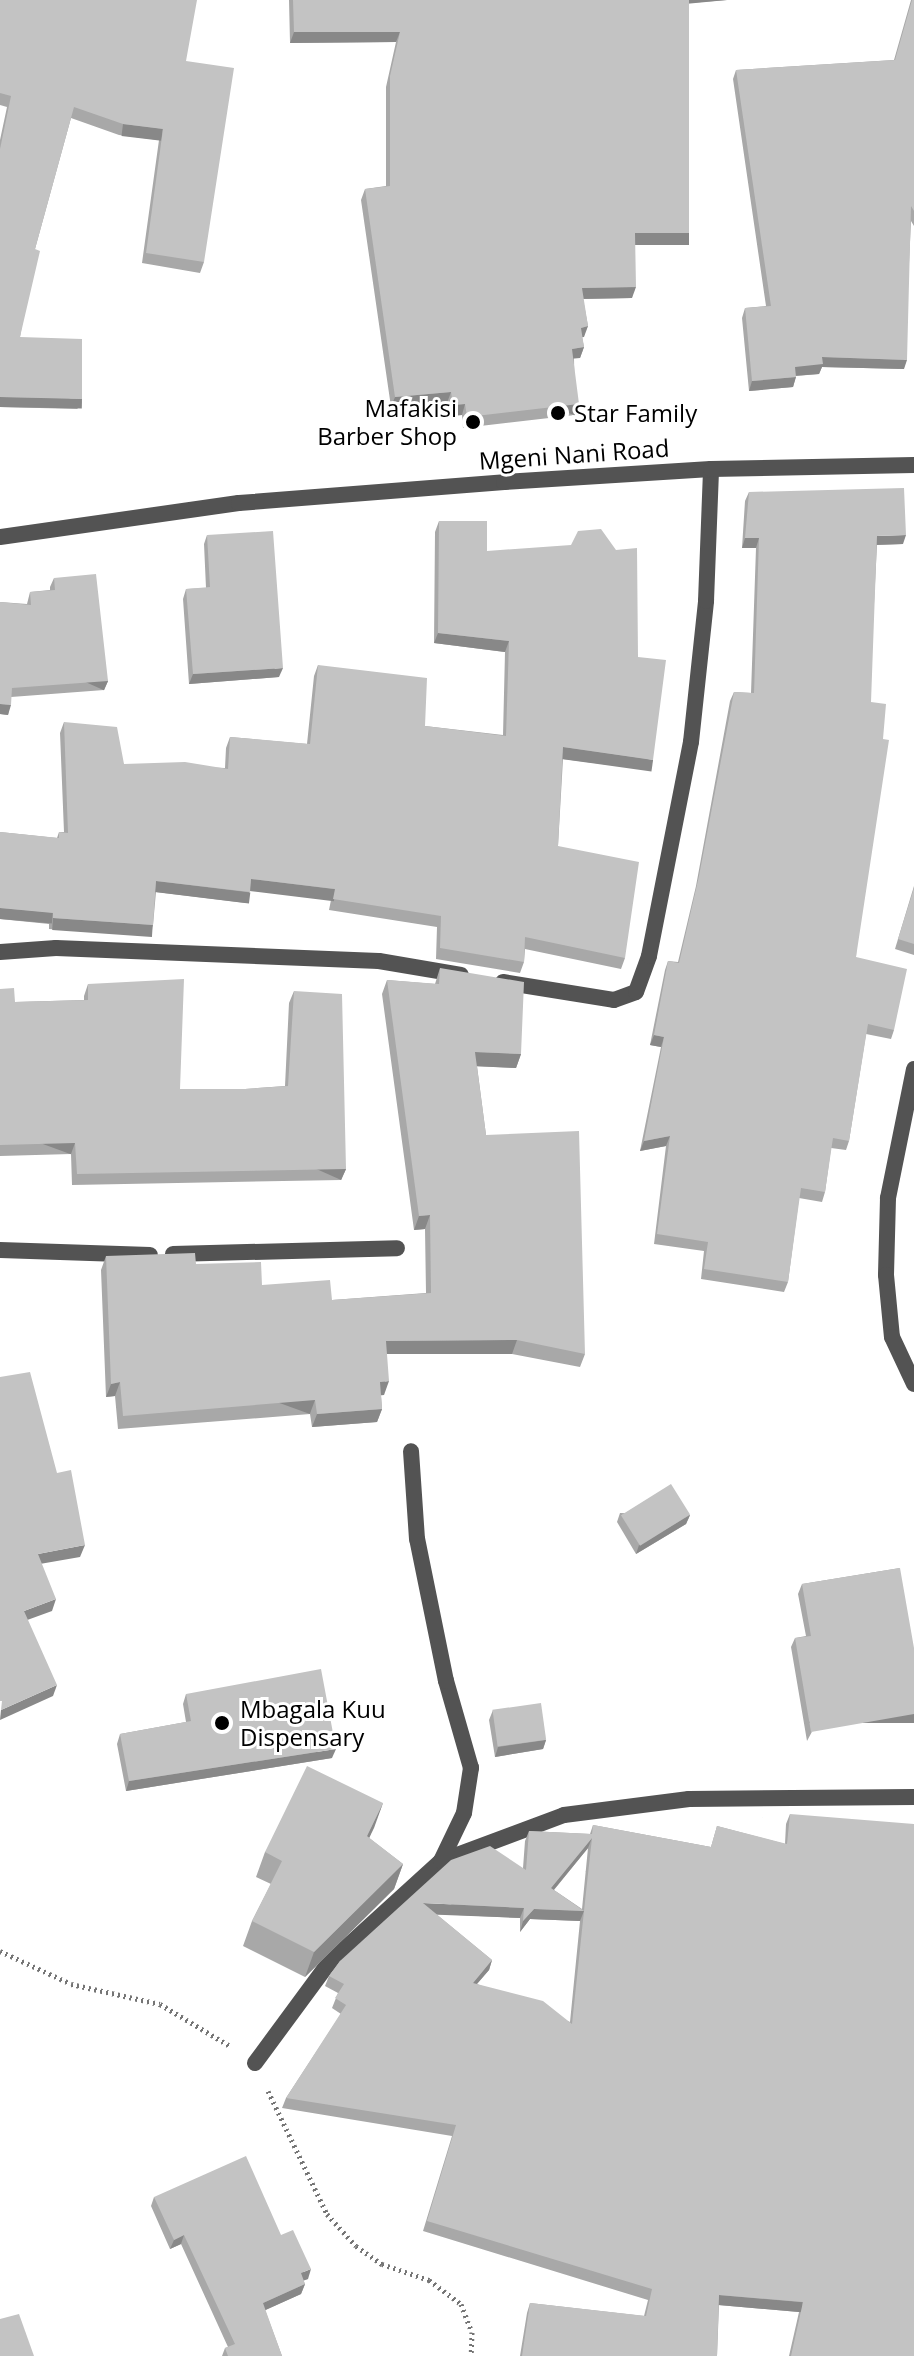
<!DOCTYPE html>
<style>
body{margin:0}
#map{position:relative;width:914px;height:2356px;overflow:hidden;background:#fff;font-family:"Open Sans",sans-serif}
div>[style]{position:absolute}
.path>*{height:5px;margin-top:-2.5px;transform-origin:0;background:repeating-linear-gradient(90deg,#757575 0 2px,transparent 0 6px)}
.minor>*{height:16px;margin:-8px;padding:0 8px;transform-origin:8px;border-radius:8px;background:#535353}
.tertiary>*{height:16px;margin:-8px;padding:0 8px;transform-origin:8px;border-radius:8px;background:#535353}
.wall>*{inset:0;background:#a8a8a8}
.shaded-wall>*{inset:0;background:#888;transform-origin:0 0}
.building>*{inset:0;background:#c3c3c3;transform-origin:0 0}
.dots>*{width:22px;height:22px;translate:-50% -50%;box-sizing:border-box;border:4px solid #fff;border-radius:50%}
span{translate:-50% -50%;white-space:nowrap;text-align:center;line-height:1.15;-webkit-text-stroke:6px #fff;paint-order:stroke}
.poi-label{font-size:24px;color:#000}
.right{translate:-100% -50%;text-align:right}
.left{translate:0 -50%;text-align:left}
.street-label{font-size:24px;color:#000}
</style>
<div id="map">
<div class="path">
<div style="left:0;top:1951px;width:78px;rotate:24.9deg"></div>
<div style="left:71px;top:1984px;width:91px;rotate:12.7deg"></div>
<div style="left:160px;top:2004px;width:82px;rotate:31deg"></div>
<div style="left:268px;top:2091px;width:136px;rotate:64.4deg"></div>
<div style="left:327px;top:2214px;width:43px;rotate:47.8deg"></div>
<div style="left:356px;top:2246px;width:32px;rotate:35deg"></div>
<div style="left:382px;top:2264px;width:50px;rotate:18.8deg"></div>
<div style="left:429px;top:2280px;width:40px;rotate:37deg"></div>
<div style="left:461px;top:2304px;width:30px;rotate:69deg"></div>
<div style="left:472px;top:2332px;width:24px;rotate:92deg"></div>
</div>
<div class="minor">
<div style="left:0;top:952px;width:56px;rotate:-4.1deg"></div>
<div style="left:56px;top:948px;width:323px;rotate:2.3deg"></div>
<div style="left:379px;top:961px;width:83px;rotate:9.7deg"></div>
<div style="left:503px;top:982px;width:112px;rotate:9.2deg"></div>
<div style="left:614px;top:1000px;width:23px;rotate:-20deg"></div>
<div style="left:636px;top:992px;width:38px;rotate:-70deg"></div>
<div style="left:649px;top:956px;width:218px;rotate:-78.9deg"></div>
<div style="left:691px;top:742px;width:142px;rotate:-83.9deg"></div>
<div style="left:706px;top:601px;width:132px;rotate:-87.8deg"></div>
<div style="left:914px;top:1069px;width:132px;rotate:101.4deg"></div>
<div style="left:888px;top:1198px;width:77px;rotate:91.5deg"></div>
<div style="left:886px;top:1275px;width:62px;rotate:84.5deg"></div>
<div style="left:892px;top:1337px;width:52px;rotate:64.9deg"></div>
<div style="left:0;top:1250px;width:150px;rotate:1.9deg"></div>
<div style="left:173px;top:1254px;width:224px;rotate:-1.5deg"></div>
<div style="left:441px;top:1861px;width:131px;rotate:-20.5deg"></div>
<div style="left:564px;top:1815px;width:126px;rotate:-7.3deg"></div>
<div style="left:689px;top:1799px;width:225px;rotate:-0.5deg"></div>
<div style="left:255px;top:2063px;width:123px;rotate:-53.6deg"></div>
<div style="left:328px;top:1964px;width:153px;rotate:-42.3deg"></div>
<div style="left:441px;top:1861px;width:53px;rotate:-64.4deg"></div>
<div style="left:464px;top:1813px;width:46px;rotate:-81.2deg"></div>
<div style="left:471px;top:1768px;width:91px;rotate:-106deg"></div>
<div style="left:446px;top:1681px;width:145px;rotate:-101.5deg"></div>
<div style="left:417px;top:1539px;width:88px;rotate:-93.9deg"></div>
</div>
<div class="tertiary">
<div style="left:0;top:537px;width:241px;rotate:-8.1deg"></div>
<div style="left:239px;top:503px;width:266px;rotate:-4.5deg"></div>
<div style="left:504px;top:482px;width:207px;rotate:-3.6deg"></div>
<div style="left:711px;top:469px;width:203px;rotate:-1.1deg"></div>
</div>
<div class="wall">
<div style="clip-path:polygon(0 0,186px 61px,204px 262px,200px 273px,142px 263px,159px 140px,119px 135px,71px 118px,35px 249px,20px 337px,78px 409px,0 407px,0 140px,7px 107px,0 105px)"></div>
<div style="clip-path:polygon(289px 0,727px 0,689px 3px,685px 244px,635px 244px,632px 298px,583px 299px,588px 326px,582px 337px,584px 347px,580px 358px,574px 358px,575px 415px,463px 428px,462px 415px,449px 416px,447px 403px,391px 407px,361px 200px,365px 189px,386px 186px,386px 87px,396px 42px,290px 43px)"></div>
<div style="clip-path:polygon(911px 0,914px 0,914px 226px,911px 221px,904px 369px,822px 367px,819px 374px,796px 376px,793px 387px,749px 391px,742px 318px,745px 308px,766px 306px,733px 79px,736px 70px,894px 60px)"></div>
<div style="clip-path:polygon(749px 492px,903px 544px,877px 545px,856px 957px,894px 1030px,891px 1039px,866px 1034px,849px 1141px,846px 1150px,831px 1148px,825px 1192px,822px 1202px,799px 1198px,788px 1282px,784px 1292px,701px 1279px,704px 1251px,654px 1244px,666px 1146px,640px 1151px,661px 1047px,650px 1045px,665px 970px,668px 961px,678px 962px,696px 886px,730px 701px,734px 692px,751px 693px,756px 548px,742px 548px,745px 501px)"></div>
<div style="clip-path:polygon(439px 521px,487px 551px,638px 657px,649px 770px,563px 759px,558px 846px,625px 958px,621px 969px,525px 949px,524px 962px,520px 973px,436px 959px,437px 927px,329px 910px,331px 900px,250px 890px,246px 903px,156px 892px,153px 925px,149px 936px,49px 929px,49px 924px,0 919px,0 832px,57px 838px,59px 832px,64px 832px,60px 733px,64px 722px,124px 764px,225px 768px,226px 748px,230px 737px,307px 744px,314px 676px,318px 665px,425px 726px,503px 735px,505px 652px,434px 643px,435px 532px)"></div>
<div style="clip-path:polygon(207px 535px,279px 677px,189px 684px,183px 599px,186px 589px,206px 588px,204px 544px)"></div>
<div style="clip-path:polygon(54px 578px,108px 681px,104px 690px,11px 697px,8px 715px,0 714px,0 602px,27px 604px,30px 592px,50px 590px,50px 587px)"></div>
<div style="clip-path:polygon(914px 886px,914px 955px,895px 949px)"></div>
<div style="clip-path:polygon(440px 968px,521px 1054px,516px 1068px,477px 1066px,486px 1135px,585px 1354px,580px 1367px,512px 1354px,387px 1354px,384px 1395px,381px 1395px,382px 1409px,377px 1422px,312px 1427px,310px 1414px,118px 1429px,115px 1396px,106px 1397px,101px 1270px,106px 1256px,196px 1264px,262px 1285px,332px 1300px,426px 1293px,425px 1229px,414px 1230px,382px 994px,387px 980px,435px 984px)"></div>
<div style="clip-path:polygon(88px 984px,180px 1089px,245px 1089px,285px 1086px,289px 1003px,294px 991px,346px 1169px,341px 1180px,72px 1185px,71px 1154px,0 1156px,0 989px,15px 1002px,84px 1000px,84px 996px)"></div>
<div style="clip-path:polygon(620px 1513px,690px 1515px,686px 1524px,636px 1554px,617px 1522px)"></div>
<div style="clip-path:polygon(900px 1568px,807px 1741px,791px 1647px,795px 1638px,806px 1636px,798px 1594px,802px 1584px)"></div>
<div style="clip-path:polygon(186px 1694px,332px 1758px,126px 1791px,117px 1744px,120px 1734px,186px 1722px,183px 1704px)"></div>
<div style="clip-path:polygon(493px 1710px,546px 1740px,543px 1749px,495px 1757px,489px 1720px)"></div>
<div style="clip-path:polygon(383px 1803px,369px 1838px,403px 1864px,394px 1889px,305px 1977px,243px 1946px,252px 1921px,271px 1884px,256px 1877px,265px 1852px)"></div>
<div style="clip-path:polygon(evenodd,790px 1814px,914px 2356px,789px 2356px,799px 2312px,719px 2305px,717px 2356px,520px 2356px,527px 2313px,530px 2303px,644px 2316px,648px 2300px,423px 2231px,452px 2136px,282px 2108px,286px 2098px,341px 2014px,332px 2008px,338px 1993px,325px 1986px,329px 1976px,340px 1961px,523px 1868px,525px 1841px,529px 1831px,590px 1834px,593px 1825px,711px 1847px,717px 1826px,785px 1844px,786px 1824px,790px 1814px,588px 1848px,582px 1909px,554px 1890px,588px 1848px,790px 1814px,436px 1914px,520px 1918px,520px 1932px,530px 1919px,580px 1921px,570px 2022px,477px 1984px,489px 1970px,492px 1960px,436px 1914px)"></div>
<div style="clip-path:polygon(154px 2197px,281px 2235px,308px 2279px,303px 2280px,305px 2284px,301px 2294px,265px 2310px,282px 2356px,222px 2356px,225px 2348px,228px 2347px,181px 2244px,170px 2249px,151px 2206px)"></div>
</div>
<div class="shaded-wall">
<div style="clip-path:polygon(686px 0,727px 0,685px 4px)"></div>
<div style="clip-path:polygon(294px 32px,400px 32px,396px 42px,290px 43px)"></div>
<div style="left:123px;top:124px;width:40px;height:12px;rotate:7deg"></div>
<div style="left:635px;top:233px;width:54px;height:12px"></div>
<div style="clip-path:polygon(636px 287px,632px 298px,578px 299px,582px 288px)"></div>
<div style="clip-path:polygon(588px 326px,584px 337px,577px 338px,581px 328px)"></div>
<div style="clip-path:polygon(584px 347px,580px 358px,569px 359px,572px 349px)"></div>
<div style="clip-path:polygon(822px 357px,907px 360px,904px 369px,822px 367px,819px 374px,792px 376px,795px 367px)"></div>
<div style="clip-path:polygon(796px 377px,793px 387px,749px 391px,752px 381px)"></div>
<div style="clip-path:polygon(451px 392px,447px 403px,391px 407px,395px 397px)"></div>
<div style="left:0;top:397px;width:82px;height:10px;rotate:1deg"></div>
<div style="clip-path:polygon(465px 404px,462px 415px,449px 416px,453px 405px)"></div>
<div style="left:579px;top:404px;width:12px;height:113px;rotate:110deg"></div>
<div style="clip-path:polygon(906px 535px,903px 544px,873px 545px,877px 536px)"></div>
<div style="clip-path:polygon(745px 538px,759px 538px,756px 548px,742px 548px)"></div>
<div style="clip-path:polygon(438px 633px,509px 641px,505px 652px,434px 643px)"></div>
<div style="clip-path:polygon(283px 668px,279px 677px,189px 684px,193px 674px)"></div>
<div style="left:108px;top:681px;width:10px;height:96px;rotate:114deg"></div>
<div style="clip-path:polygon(0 704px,11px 705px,8px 715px,0 714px)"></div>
<div style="left:563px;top:747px;width:91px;height:12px;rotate:8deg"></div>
<div style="left:251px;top:879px;width:85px;height:12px;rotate:7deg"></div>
<div style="left:156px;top:881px;width:95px;height:11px;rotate:7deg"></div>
<div style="left:0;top:908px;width:53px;height:11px;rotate:5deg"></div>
<div style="left:53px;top:918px;width:100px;height:12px;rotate:4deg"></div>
<div style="clip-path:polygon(654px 1035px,664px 1037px,661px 1047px,650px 1045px)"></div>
<div style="clip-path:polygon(475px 1052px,521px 1054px,516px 1068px,470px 1066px)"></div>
<div style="clip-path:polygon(670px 1136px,666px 1146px,640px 1151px,644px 1141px)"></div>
<div style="left:75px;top:1143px;width:12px;height:75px;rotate:110deg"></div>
<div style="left:346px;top:1169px;width:12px;height:269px;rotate:114deg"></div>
<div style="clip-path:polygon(430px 1215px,425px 1229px,414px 1230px,419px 1216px)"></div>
<div style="clip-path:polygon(517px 1340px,512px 1354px,381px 1354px,386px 1341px)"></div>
<div style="clip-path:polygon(389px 1381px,384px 1395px,375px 1396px,380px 1382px)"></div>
<div style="clip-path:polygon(120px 1382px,115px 1396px,106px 1397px,111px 1384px)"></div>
<div style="left:315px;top:1400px;width:15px;height:193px;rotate:110deg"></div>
<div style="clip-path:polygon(382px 1409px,377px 1422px,312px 1427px,317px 1414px)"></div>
<div style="clip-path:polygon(690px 1515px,686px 1524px,636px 1554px,639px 1545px)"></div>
<div style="clip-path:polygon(85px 1545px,80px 1557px,34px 1565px,38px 1554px)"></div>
<div style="clip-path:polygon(56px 1599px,52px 1611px,19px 1623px,24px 1611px)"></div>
<div style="clip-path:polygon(57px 1685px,53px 1696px,0 1720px,1px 1710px)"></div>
<div style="left:914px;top:1714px;width:9px;height:105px;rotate:90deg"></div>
<div style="clip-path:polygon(546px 1740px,543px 1749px,495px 1757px,498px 1747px)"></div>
<div style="clip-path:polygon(336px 1749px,332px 1758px,126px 1791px,129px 1781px)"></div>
<div style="clip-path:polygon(383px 1803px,374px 1828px,358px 1861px,367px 1836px)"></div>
<div style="clip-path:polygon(592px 1838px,588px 1848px,547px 1898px,551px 1888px)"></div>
<div style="clip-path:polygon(403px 1864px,394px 1889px,305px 1977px,314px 1952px)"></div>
<div style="clip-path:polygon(423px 1903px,524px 1908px,520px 1918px,419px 1914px)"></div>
<div style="clip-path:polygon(534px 1909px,584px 1911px,580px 1921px,530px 1919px,520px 1932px,523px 1921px)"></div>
<div style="clip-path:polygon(492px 1960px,489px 1970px,469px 1993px,473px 1983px)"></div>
<div style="clip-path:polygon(184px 2235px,181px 2244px,170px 2249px,174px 2240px)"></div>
<div style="clip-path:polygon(311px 2269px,308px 2279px,297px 2283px,301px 2273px)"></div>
<div style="clip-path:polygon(305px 2284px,301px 2294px,259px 2313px,263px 2303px)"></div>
<div style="left:719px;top:2295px;width:84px;height:10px;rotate:5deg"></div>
</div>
<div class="building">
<div style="clip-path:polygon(0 0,197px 0,186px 61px,234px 68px,204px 262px,146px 253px,163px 129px,123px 124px,74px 107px,35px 249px,40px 251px,20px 337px,82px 339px,82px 399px,0 397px,0 149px,11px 96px,0 93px)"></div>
<div style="clip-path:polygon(293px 0,689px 0,689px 233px,635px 233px,636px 287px,582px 288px,588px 326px,581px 328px,584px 347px,572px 349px,579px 404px,467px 417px,465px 404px,453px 405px,451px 392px,395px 397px,365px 189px,390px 186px,390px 76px,400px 32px,294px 32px)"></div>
<div style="clip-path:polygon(912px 0,914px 0,914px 211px,911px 206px,907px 360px,822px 357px,823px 364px,795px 367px,796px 377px,752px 381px,745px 308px,771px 306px,736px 70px,895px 60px)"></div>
<div style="clip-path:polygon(904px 488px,906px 535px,877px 536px,871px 702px,886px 704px,883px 739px,889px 740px,856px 957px,907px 969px,894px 1030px,868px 1024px,849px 1141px,833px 1138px,825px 1192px,801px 1188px,788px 1282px,704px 1269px,708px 1242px,657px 1234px,670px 1136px,644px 1141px,664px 1037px,654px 1035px,668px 961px,679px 963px,699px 876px,734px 692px,754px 693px,759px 538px,745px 538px,749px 492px)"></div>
<div style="clip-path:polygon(439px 521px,487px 521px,487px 551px,571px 545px,578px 531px,601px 529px,616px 550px,637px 548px,638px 657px,666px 660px,653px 760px,563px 747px,558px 846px,639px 862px,625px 958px,525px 937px,524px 962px,440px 948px,441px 916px,333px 899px,335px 889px,251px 879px,250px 892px,156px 881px,153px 925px,53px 918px,53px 913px,0 908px,0 832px,59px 838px,59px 832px,68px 833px,64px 722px,117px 727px,124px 764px,185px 762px,228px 769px,230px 737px,310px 744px,318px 665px,427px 678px,425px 726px,506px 736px,509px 641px,438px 633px)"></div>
<div style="clip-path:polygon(273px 531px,283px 668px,193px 674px,186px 589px,210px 587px,207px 535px)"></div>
<div style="clip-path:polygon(96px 574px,108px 681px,12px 688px,11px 705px,0 704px,0 602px,31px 605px,30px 592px,55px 590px,54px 578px)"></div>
<div style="clip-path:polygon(914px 888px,914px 944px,898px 939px)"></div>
<div style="clip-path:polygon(440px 968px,524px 982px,521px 1054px,475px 1052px,486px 1135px,579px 1131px,585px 1354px,517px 1340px,386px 1341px,389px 1381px,380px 1382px,382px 1409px,317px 1414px,315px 1400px,123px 1416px,120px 1382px,111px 1384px,106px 1256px,195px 1253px,196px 1264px,261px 1262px,262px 1285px,330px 1280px,332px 1300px,431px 1293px,430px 1215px,419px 1216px,387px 980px,439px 984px)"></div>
<div style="clip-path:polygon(184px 979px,180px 1089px,245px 1089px,288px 1086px,294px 991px,342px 994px,346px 1169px,77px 1174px,75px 1143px,0 1145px,0 989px,14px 988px,15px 1002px,88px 1000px,88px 984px)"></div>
<div style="clip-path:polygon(30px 1372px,57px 1473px,71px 1470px,85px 1545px,38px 1554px,56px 1599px,24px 1611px,57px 1685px,1px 1710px,2px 1701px,0 1701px,0 1377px)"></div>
<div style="left:671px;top:1484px;width:36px;height:59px;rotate:58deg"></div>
<div style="clip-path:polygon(900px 1568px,914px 1648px,914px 1714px,811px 1732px,795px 1638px,811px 1636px,802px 1584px)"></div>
<div style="clip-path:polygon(321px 1669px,336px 1749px,129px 1781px,120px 1734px,191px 1721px,186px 1694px)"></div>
<div style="left:541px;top:1703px;width:37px;height:49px;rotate:82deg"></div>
<div style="clip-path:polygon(307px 1766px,383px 1803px,367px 1836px,403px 1864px,314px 1952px,252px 1921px,282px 1861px,265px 1852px)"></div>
<div style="clip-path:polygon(evenodd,790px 1814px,914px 1824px,914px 2356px,791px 2356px,803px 2302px,719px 2295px,717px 2356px,522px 2356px,530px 2303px,646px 2316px,652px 2289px,427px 2221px,456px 2125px,286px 2098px,346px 2005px,335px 1998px,344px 1984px,329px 1976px,340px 1961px,451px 1860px,490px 1846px,526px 1870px,529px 1831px,592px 1834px,593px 1825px,711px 1847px,717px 1826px,787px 1844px,790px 1814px,592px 1838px,586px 1892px,584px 1911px,551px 1888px,592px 1838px,790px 1814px,423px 1903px,524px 1908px,523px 1921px,534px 1909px,584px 1911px,572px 2024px,543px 2001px,473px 1983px,492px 1960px,423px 1903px)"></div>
<div style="clip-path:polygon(246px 2156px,281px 2235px,293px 2230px,311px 2269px,301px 2273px,305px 2284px,263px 2303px,282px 2356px,228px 2356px,225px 2348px,235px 2344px,184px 2235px,174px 2240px,154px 2197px)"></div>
<div style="clip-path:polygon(19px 2314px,34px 2356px,0 2356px,0 2319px)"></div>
</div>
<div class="dots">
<div style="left:558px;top:413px;background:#000"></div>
<div style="left:473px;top:422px;background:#000"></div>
<div style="left:222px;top:1723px;background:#000"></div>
</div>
<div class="poi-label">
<span class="right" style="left:457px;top:422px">Mafakisi<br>Barber Shop</span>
<span class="left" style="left:574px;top:413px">Star Family</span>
<span class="left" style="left:240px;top:1723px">Mbagala Kuu<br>Dispensary</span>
</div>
<div class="street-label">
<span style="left:574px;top:454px;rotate:-4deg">Mgeni Nani Road</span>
</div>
</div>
